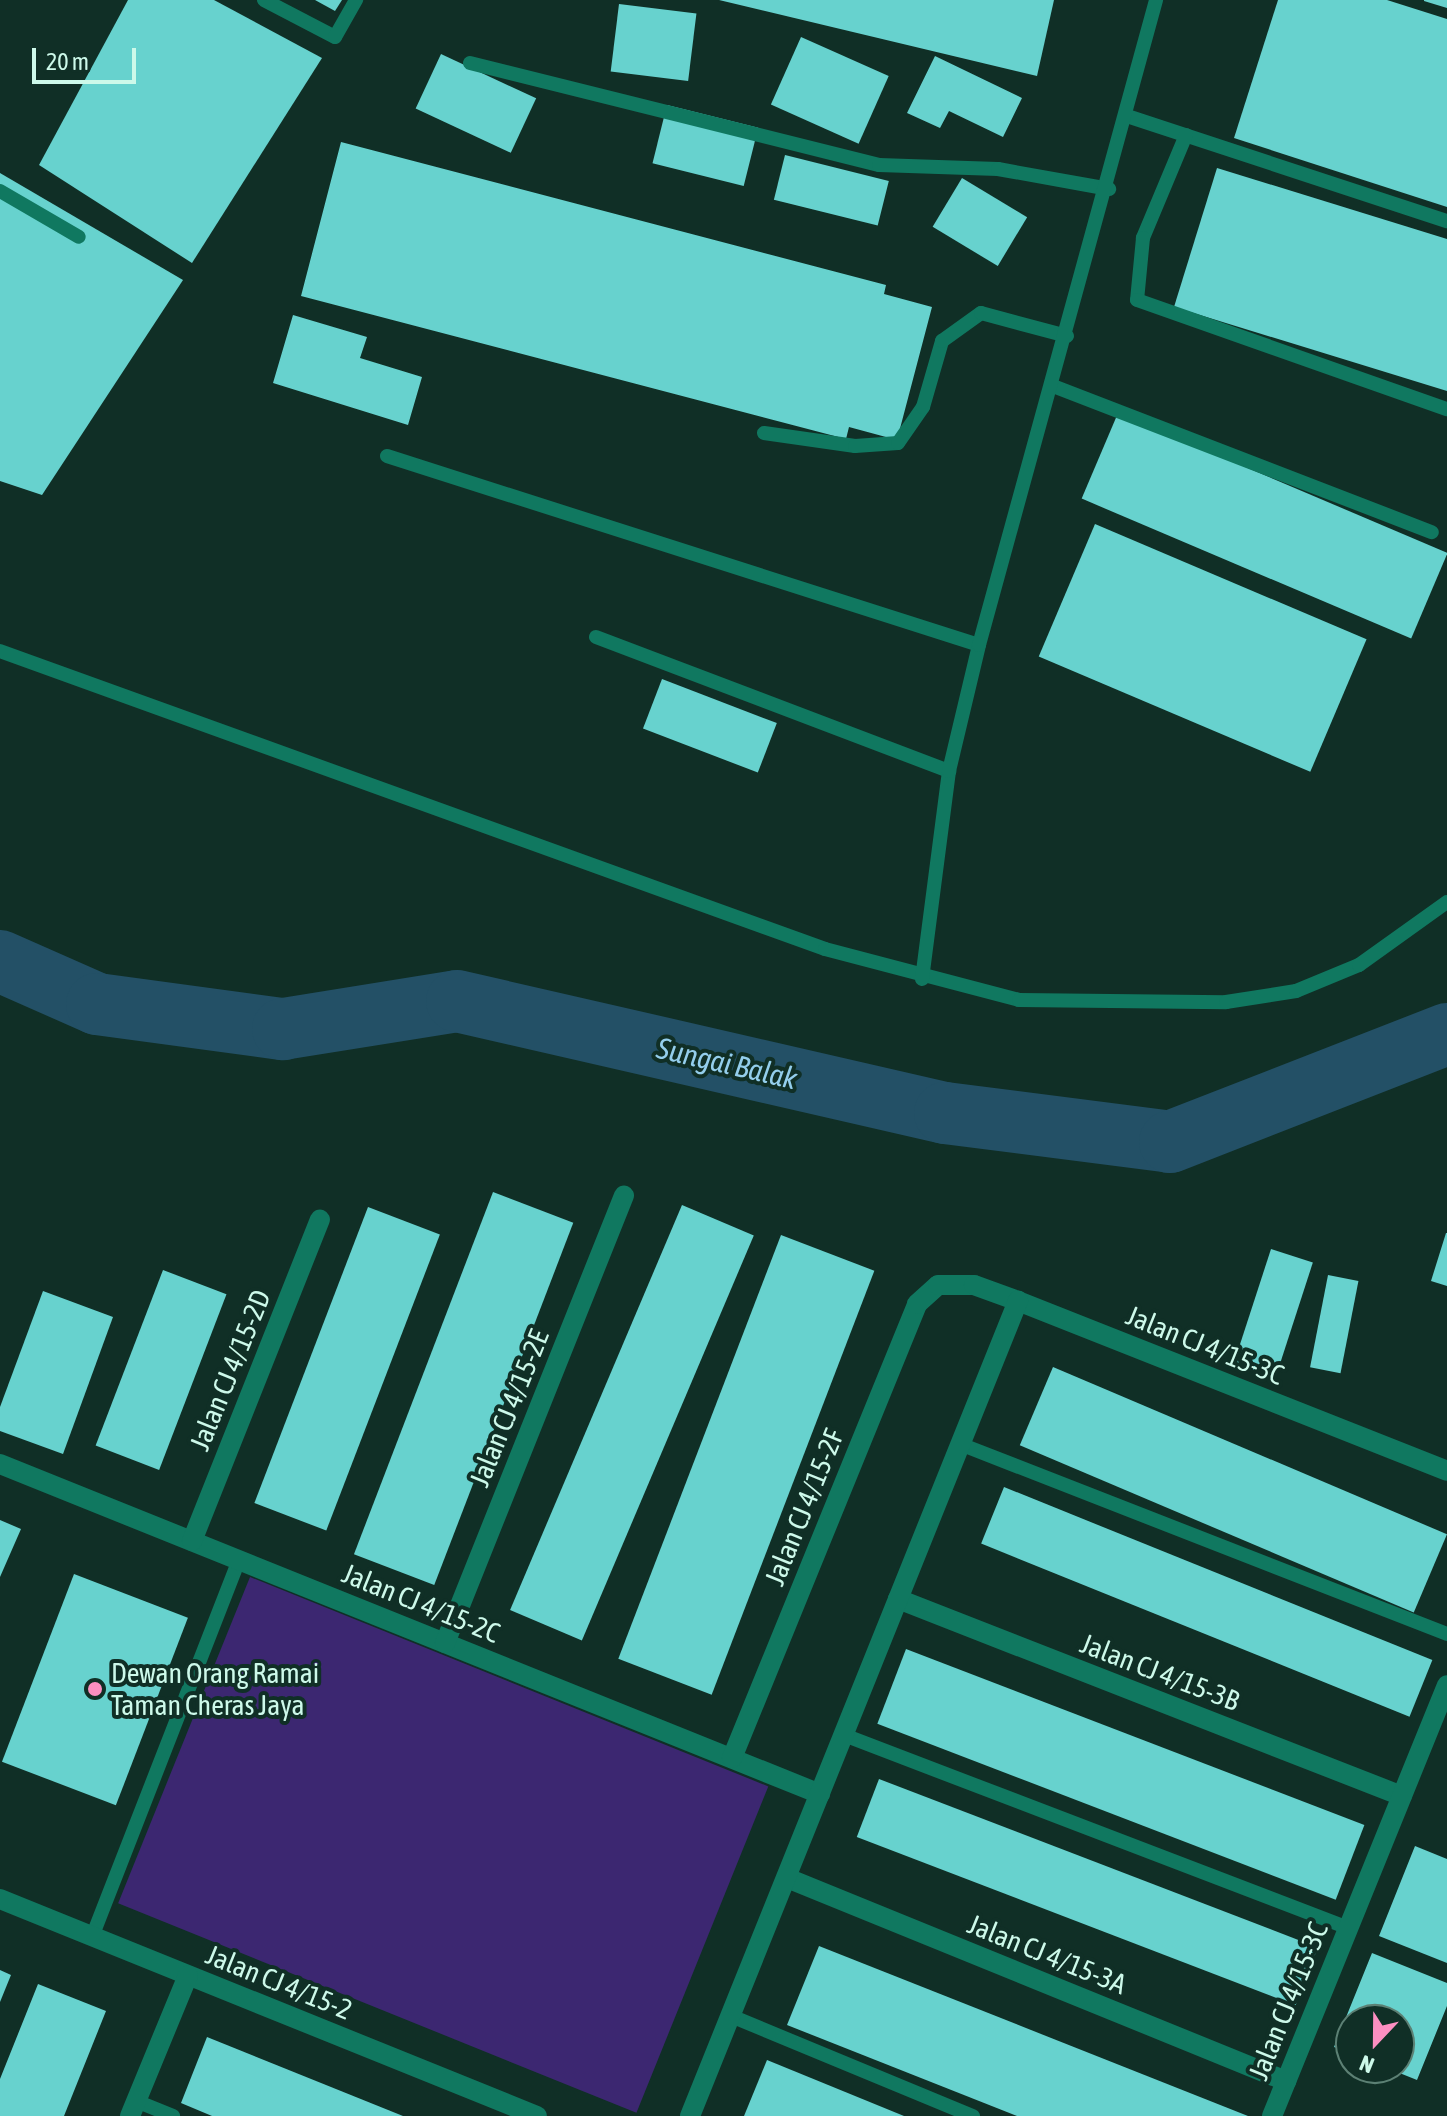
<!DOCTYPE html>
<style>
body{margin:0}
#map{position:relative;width:1447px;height:2116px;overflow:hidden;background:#102f26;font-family:"Asap Condensed",sans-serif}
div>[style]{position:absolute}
.green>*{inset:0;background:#3c2771;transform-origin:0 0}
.river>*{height:62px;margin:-31px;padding:0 31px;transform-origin:31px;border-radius:31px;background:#235066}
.building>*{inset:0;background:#67d2ce;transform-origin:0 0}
.lane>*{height:14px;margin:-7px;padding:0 7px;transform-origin:7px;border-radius:7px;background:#107860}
.street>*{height:20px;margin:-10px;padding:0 10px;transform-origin:10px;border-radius:10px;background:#107860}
.dots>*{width:22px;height:22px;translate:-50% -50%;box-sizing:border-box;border:4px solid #102f26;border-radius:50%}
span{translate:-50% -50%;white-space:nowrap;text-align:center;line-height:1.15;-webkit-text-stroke:8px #102f26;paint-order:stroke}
.street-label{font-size:28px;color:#cdf9ea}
.poi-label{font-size:28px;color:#cdf9ea}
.left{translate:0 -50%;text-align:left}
.water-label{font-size:30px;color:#94ceec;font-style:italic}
.north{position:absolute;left:1335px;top:2004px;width:80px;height:80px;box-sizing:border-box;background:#102f26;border:2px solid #5c8074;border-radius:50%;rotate:202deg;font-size:22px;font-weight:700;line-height:32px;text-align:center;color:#cdf9ea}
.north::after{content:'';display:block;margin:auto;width:28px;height:36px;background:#fc8fc1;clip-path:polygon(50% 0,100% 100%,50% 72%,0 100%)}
.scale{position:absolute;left:32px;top:48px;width:104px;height:36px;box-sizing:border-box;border:4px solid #cdf9ea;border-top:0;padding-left:10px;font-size:24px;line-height:28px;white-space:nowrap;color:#cdf9ea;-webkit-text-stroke:6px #102f26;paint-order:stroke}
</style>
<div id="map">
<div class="green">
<div style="left:250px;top:1577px;width:559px;height:352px;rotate:22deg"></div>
</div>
<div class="river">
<div style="left:0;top:961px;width:106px;rotate:23.9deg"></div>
<div style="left:97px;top:1004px;width:188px;rotate:7.7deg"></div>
<div style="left:283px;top:1029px;width:176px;rotate:-9.1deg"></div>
<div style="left:457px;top:1001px;width:501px;rotate:12.93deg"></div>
<div style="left:945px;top:1113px;width:227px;rotate:7.3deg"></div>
<div style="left:1170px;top:1142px;width:297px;rotate:-21.3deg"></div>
</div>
<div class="building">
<div style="clip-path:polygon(128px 0,214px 0,322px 58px,192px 263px,39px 165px)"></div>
<div style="clip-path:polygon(315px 0,342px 0,335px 11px)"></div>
<div style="clip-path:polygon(719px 0,1054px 0,1037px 76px)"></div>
<div style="clip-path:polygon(1278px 0,1387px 0,1447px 19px,1447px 207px,1234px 138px)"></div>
<div style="clip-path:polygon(1424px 0,1447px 0,1447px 8px,1424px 1px)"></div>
<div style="left:619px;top:4px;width:78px;height:68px;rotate:7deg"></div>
<div style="left:801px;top:37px;width:96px;height:74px;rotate:24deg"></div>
<div style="left:441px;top:54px;width:105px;height:60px;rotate:25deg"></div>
<div style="clip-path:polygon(935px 56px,1022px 98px,1003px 137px,949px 111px,940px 128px,907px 113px)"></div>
<div style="left:667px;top:105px;width:94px;height:60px;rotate:14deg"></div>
<div style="clip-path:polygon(341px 142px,886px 285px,884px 294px,932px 307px,897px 440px,849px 427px,846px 439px,301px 296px)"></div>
<div style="left:785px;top:155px;width:107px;height:46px;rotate:14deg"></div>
<div style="clip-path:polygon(1217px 168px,1447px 239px,1447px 391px,1174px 307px)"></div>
<div style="clip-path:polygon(0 173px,183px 280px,42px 495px,0 481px)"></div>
<div style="left:962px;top:178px;width:76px;height:57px;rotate:31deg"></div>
<div style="clip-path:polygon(293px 315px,367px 337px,360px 358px,422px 377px,408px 425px,273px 383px)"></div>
<div style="left:1118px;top:413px;width:358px;height:93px;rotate:23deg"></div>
<div style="left:1095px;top:524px;width:295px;height:144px;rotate:23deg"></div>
<div style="left:662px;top:679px;width:123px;height:53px;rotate:21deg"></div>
<div style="left:493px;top:1192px;width:86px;height:388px;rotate:21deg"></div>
<div style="left:682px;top:1205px;width:78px;height:440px;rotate:23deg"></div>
<div style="left:368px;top:1207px;width:77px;height:317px;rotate:21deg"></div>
<div style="clip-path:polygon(1446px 1233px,1447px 1233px,1447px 1286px,1431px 1281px)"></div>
<div style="left:781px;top:1235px;width:100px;height:454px;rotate:21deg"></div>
<div style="left:1271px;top:1249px;width:44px;height:122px;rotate:18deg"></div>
<div style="left:163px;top:1270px;width:68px;height:188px;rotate:21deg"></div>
<div style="left:1328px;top:1275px;width:31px;height:94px;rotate:11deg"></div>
<div style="clip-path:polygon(43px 1291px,113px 1317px,63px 1454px,0 1431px,0 1407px)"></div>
<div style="left:1053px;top:1367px;width:428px;height:85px;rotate:23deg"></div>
<div style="left:1004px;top:1487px;width:462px;height:61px;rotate:22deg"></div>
<div style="clip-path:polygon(0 1520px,21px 1529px,0 1577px)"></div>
<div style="left:74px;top:1574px;width:122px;height:201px;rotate:21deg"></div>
<div style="left:906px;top:1649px;width:491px;height:80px;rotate:21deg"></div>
<div style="left:879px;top:1779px;width:470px;height:62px;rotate:21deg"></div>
<div style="clip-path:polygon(1415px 1846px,1447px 1859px,1447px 1963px,1379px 1936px)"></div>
<div style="clip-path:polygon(819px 1946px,1248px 2116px,1017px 2116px,787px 2025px)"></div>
<div style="clip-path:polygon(1372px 1953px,1447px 1983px,1447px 2006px,1417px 2080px,1387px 2068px,1399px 2068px,1399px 2020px,1351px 2020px,1351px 2053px,1334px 2047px)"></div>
<div style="clip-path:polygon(0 1970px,11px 1975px,0 2002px)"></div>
<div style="clip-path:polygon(38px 1984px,106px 2011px,64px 2116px,0 2116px,0 2079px)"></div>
<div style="clip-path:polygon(207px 2037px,403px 2116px,212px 2116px,181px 2103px)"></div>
<div style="clip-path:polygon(767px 2060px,904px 2116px,744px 2116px)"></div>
</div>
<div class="lane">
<div style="left:264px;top:0;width:80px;rotate:27.5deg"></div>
<div style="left:335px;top:37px;width:43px;rotate:-60.4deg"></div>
<div style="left:470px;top:63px;width:422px;rotate:14deg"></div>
<div style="left:879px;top:165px;width:119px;rotate:1.9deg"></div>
<div style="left:998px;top:169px;width:113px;rotate:10.2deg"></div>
<div style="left:1127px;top:116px;width:337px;rotate:18.2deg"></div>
<div style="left:1186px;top:135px;width:112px;rotate:112.7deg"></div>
<div style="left:1143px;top:238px;width:62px;rotate:95.5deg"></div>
<div style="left:1137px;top:300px;width:329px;rotate:19.4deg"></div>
<div style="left:0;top:191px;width:91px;rotate:30.2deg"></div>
<div style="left:1053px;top:386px;width:406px;rotate:21.1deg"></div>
<div style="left:764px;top:433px;width:92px;rotate:8.1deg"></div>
<div style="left:855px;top:446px;width:43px;rotate:-4deg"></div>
<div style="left:898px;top:443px;width:44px;rotate:-55.2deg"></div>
<div style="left:923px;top:407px;width:69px;rotate:-73.9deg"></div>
<div style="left:942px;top:341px;width:48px;rotate:-35.7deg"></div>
<div style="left:981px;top:313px;width:89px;rotate:15deg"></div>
<div style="left:387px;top:456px;width:621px;rotate:17.71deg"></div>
<div style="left:596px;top:637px;width:378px;rotate:20.8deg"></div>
<div style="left:0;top:651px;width:877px;rotate:19.86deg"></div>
<div style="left:825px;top:949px;width:201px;rotate:14.7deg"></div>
<div style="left:1019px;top:1000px;width:207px;rotate:0.6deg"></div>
<div style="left:1226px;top:1002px;width:71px;rotate:-8.9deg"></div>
<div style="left:1296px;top:991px;width:68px;rotate:-22.4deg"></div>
<div style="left:1359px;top:965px;width:108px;rotate:-35.6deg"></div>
<div style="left:922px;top:979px;width:210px;rotate:-82.6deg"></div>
<div style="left:949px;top:771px;width:130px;rotate:-76.6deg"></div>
<div style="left:979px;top:645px;width:669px;rotate:-74.65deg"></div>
<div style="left:960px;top:1444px;width:523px;rotate:21.31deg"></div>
<div style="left:844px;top:1735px;width:540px;rotate:20.95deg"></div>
<div style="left:92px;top:1937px;width:405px;rotate:-68.7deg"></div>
<div style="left:731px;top:2016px;width:262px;rotate:22.5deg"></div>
<div style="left:136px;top:2101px;width:40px;rotate:22deg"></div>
</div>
<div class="street">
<div style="left:0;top:1464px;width:884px;rotate:21.92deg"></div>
<div style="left:192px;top:1541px;width:346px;rotate:-68.3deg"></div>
<div style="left:898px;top:1599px;width:541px;rotate:21.35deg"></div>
<div style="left:445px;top:1643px;width:482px;rotate:-68.2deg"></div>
<div style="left:732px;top:1758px;width:490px;rotate:-67.8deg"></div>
<div style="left:917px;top:1304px;width:28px;rotate:-42deg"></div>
<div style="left:938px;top:1285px;width:36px"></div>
<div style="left:974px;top:1285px;width:47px;rotate:20deg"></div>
<div style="left:1018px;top:1301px;width:461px;rotate:21.6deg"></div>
<div style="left:787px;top:1878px;width:539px;rotate:22.14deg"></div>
<div style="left:0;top:1899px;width:579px;rotate:22deg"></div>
<div style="left:130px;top:2116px;width:152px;rotate:-67.6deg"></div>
<div style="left:690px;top:2116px;width:879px;rotate:-68.08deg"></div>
<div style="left:1272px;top:2116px;width:465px;rotate:-67.9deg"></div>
</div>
<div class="dots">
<div style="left:95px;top:1689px;background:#fc8fc1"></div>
</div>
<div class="street-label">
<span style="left:1205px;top:1345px;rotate:22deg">Jalan CJ 4/15-3C</span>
<span style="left:230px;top:1370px;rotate:-68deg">Jalan CJ 4/15-2D</span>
<span style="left:509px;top:1408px;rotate:-68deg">Jalan CJ 4/15-2E</span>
<span style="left:804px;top:1507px;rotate:-68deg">Jalan CJ 4/15-2F</span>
<span style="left:421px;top:1603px;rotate:22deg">Jalan CJ 4/15-2C</span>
<span style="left:1160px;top:1672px;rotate:21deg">Jalan CJ 4/15-3B</span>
<span style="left:1047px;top:1954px;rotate:22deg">Jalan CJ 4/15-3A</span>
<span style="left:279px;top:1982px;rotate:22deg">Jalan CJ 4/15-2</span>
<span style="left:1288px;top:2001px;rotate:-68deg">Jalan CJ 4/15-3C</span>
</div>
<div class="poi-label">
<span class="left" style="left:111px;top:1689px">Dewan Orang Ramai<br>Taman Cheras Jaya</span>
</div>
<div class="water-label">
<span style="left:727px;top:1063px;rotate:13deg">Sungai Balak</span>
</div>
<div class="north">N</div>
<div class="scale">20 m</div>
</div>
